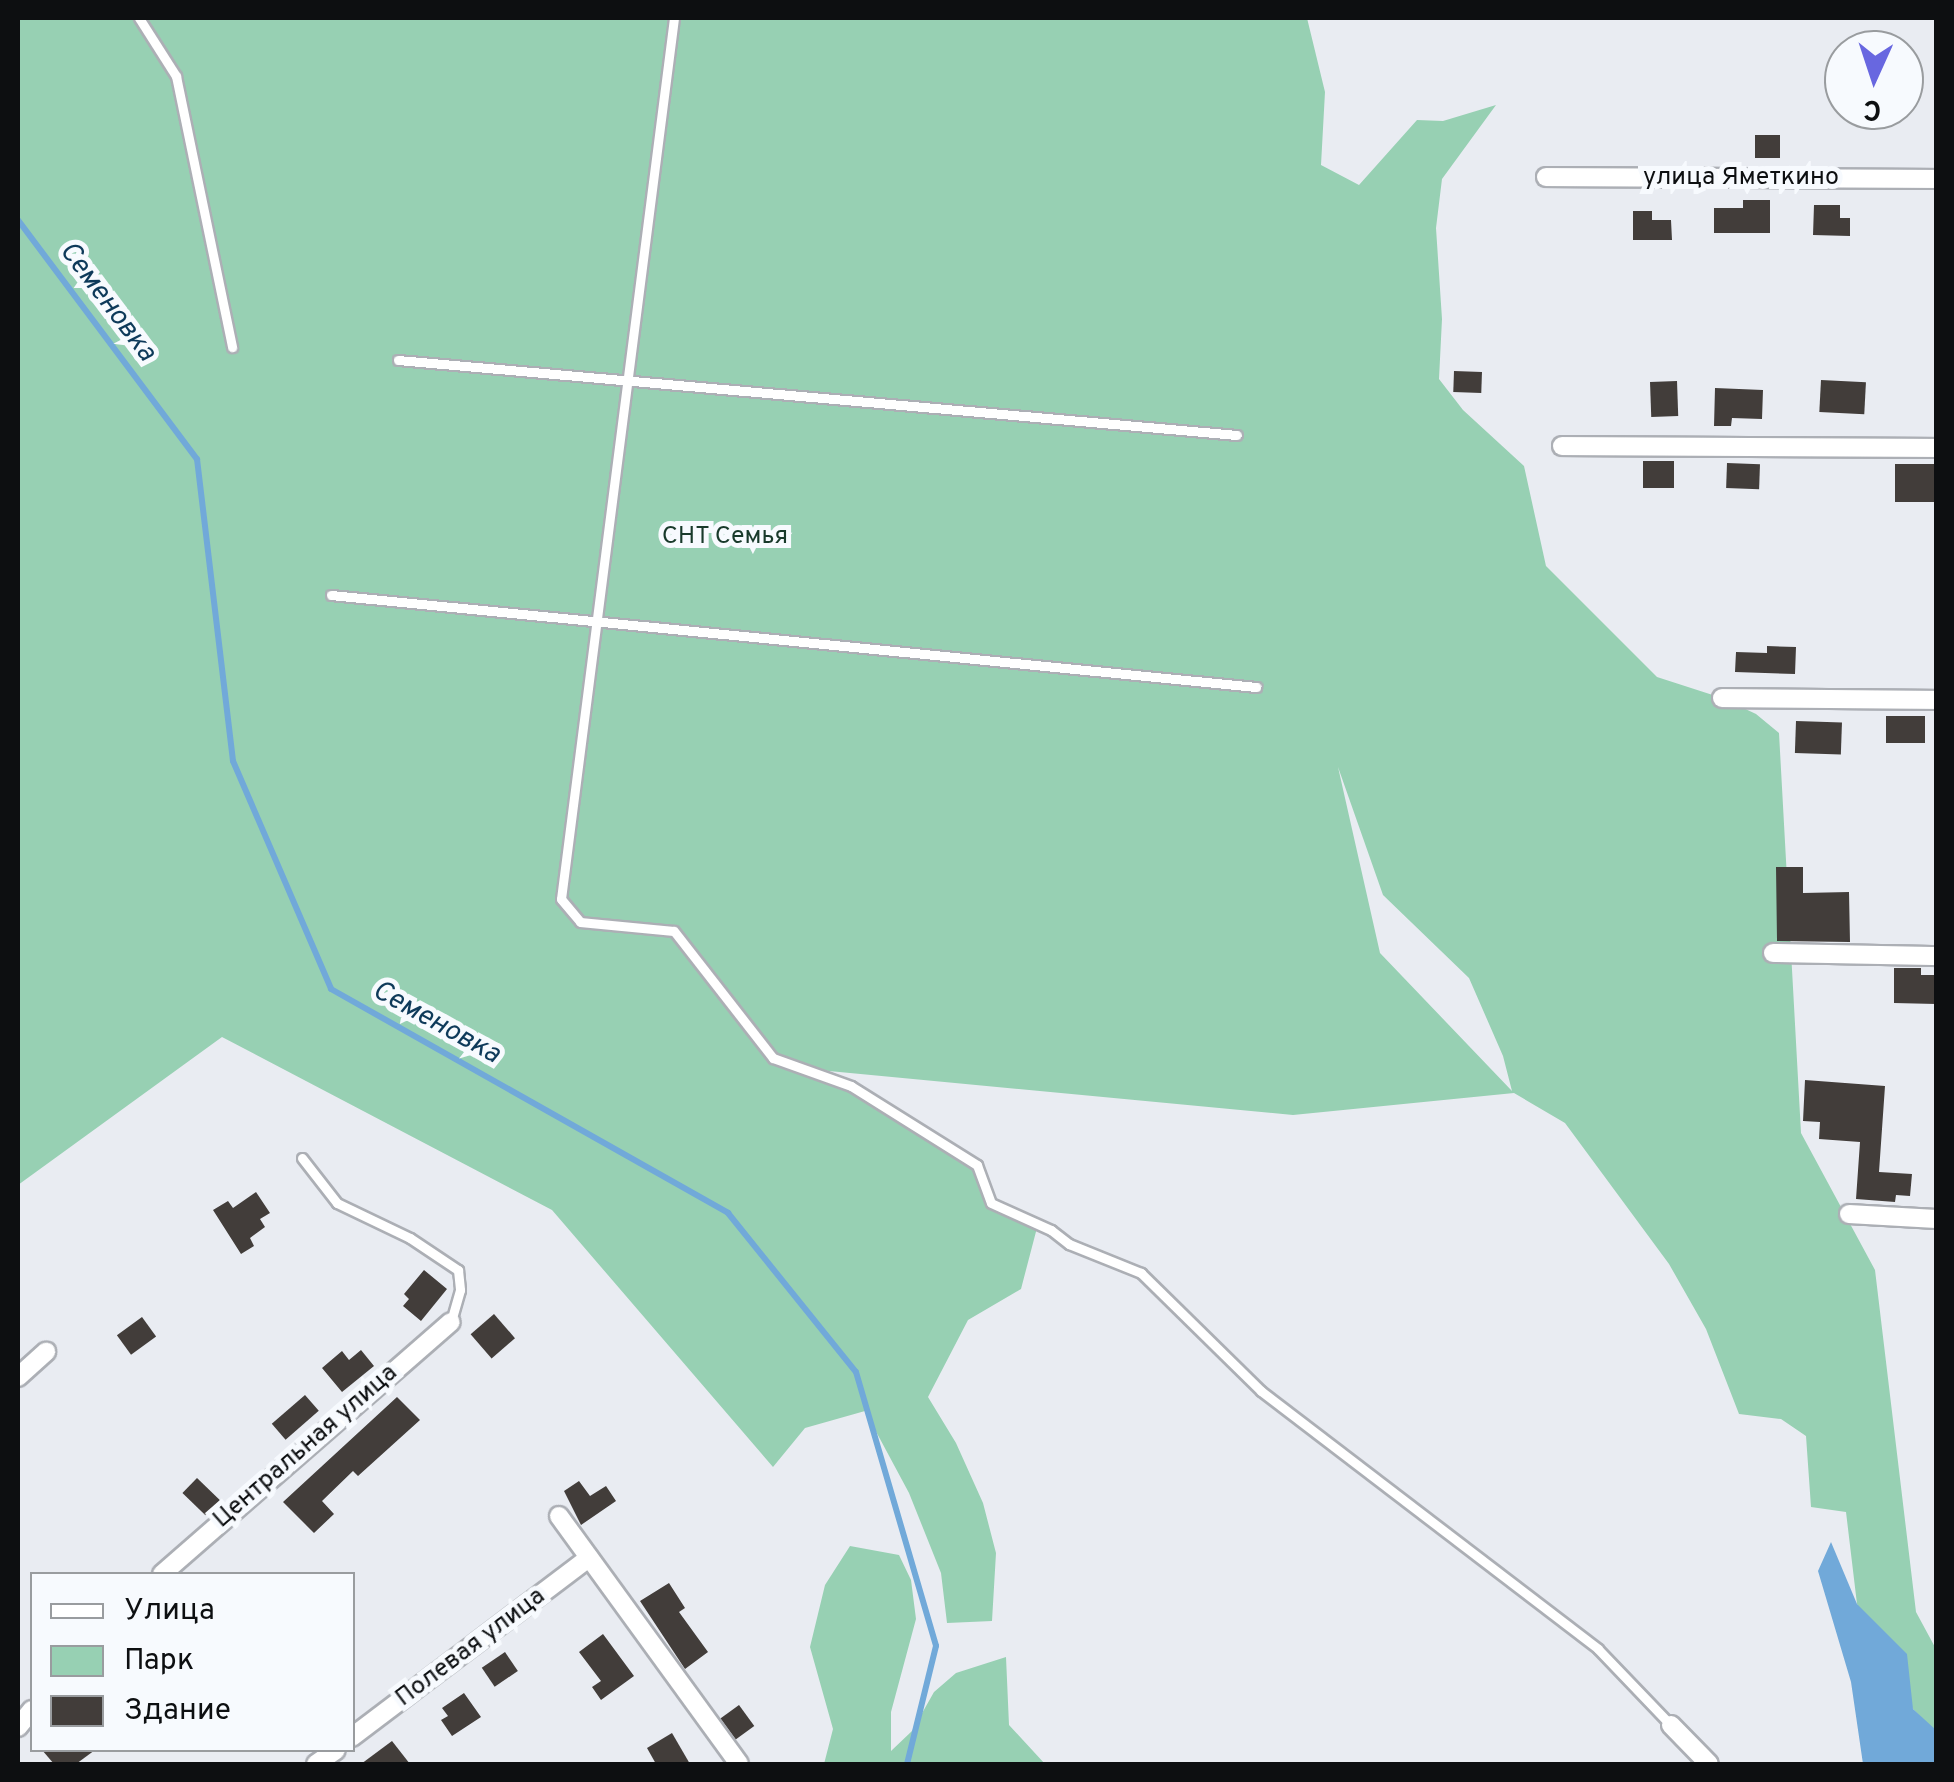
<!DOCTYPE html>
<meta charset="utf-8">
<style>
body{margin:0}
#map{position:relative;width:1954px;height:1782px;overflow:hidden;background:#e9ecf2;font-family:Overpass,sans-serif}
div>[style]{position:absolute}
.green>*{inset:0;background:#97d0b3}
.water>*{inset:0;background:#71a9d9}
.stream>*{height:6px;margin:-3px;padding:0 3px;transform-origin:3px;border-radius:3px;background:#71a9d9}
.building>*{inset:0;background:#423d3a;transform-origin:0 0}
.roads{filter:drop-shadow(2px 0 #acafb5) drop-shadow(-2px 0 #acafb5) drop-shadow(0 2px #acafb5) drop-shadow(0 -2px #acafb5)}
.lane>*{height:9px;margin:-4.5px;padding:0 4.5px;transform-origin:4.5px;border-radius:4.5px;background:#fff}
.street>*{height:18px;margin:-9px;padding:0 9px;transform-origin:9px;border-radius:9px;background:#fff}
span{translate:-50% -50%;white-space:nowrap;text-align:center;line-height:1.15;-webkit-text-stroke:10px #f7fafe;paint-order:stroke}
.street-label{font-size:25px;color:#0d0f11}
.park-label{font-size:25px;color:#193a2b}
.water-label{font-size:28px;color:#0e3a5a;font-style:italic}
.frame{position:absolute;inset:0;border:20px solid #0d0f11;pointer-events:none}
.legend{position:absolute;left:30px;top:1572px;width:325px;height:180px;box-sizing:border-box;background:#f7fafe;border:2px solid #999c9f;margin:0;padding:12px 18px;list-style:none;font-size:30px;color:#0d0f11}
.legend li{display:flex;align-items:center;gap:20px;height:50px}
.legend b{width:50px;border:2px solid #999c9f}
.north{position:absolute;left:1824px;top:30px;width:100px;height:100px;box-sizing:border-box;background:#f7fafe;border:2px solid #999c9f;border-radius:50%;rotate:183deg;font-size:28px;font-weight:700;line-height:40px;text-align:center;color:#0d0f11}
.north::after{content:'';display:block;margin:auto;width:35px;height:45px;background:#6867e0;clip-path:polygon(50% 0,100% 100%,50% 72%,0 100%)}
</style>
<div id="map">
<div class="green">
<div style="clip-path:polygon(evenodd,18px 18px,1307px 18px,1325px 92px,1321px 165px,1359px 185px,1417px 120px,1443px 121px,1496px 105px,1442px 179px,1436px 228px,1442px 319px,1439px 379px,1463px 410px,1524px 466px,1546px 566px,1657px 677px,1722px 698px,1756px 714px,1779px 733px,1801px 1133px,1875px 1270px,1916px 1612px,1936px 1649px,1936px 1733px,1913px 1709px,1857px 1604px,1846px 1512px,1811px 1507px,1806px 1436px,1781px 1419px,1739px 1414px,1706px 1329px,1669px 1264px,1565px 1123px,1514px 1093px,1293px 1115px,808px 1069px,851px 1086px,977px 1165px,991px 1203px,1038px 1224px,1021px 1289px,968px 1320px,928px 1397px,956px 1443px,983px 1503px,996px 1553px,992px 1621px,947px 1623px,941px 1573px,909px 1493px,865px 1411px,805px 1428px,773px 1467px,552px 1210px,222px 1037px,18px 1185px,18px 18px,1338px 767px,1383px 895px,1469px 978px,1503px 1056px,1512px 1091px,1380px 953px,1338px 767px)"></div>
<div style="clip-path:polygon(850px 1546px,899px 1555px,911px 1580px,916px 1619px,891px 1712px,891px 1751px,912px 1731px,934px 1692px,956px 1673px,1006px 1657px,1009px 1725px,1045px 1764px,824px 1764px,833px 1729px,810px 1647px,825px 1585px)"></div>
</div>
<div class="water">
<div style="clip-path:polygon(1831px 1542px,1857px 1604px,1907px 1654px,1913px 1709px,1936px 1730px,1936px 1764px,1863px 1764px,1851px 1682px,1818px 1571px)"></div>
</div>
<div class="stream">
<div style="left:18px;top:220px;width:299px;rotate:53.2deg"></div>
<div style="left:197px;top:459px;width:304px;rotate:83.2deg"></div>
<div style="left:233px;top:761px;width:248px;rotate:66.7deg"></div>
<div style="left:331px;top:989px;width:456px;rotate:29.4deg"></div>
<div style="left:728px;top:1213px;width:204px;rotate:51.2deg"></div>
<div style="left:856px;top:1372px;width:285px;rotate:73.7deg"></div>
<div style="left:936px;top:1646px;width:122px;rotate:103.8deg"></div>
</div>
<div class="building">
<div style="left:1755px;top:135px;width:25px;height:23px"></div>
<div style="clip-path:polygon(1743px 200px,1770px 200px,1770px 233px,1714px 233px,1714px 208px,1743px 208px)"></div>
<div style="clip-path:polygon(1814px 205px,1840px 205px,1840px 218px,1850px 218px,1850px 236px,1813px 235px)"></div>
<div style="clip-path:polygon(1633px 211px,1652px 211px,1652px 220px,1671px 220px,1672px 240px,1633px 240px)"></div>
<div style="left:1454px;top:371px;width:28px;height:21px;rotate:2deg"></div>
<div style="left:1821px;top:380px;width:45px;height:32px;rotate:3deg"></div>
<div style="left:1677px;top:381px;width:35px;height:27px;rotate:88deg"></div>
<div style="clip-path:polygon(1715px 388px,1763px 390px,1762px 419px,1732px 418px,1731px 426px,1714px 426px)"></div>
<div style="left:1643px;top:461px;width:31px;height:27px"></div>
<div style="left:1727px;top:463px;width:33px;height:25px;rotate:2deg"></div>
<div style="left:1895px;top:464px;width:41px;height:38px"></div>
<div style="clip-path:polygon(1767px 646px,1796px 647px,1795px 674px,1735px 672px,1736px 652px,1767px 653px)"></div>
<div style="left:1886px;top:716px;width:39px;height:27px"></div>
<div style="left:1796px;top:721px;width:46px;height:32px;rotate:2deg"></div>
<div style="clip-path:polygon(1776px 867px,1803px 867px,1803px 893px,1849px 892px,1850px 942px,1777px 941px)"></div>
<div style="clip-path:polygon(1894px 968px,1921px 968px,1921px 975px,1936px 975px,1936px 1004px,1894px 1003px)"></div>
<div style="clip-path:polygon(1805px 1080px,1885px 1086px,1879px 1172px,1912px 1174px,1910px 1196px,1896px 1195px,1895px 1202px,1856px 1199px,1860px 1142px,1819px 1139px,1820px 1122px,1803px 1121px)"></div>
<div style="clip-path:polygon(256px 1192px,270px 1213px,260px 1219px,265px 1227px,250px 1238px,254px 1246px,241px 1254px,213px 1210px,228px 1201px,233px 1208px)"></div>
<div style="clip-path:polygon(424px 1270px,447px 1289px,421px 1321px,403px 1306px,409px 1299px,404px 1294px)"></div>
<div style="left:494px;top:1314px;width:32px;height:31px;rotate:49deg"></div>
<div style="left:142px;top:1317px;width:24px;height:31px;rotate:54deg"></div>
<div style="clip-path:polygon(361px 1350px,374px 1366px,342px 1392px,322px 1368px,342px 1351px,349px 1360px)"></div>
<div style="left:305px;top:1395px;width:21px;height:44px;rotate:49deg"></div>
<div style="clip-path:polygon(397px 1397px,420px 1420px,358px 1476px,353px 1471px,322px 1501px,334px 1514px,314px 1533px,283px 1502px)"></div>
<div style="left:197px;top:1478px;width:32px;height:21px;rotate:44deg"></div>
<div style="clip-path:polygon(579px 1481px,590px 1496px,606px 1486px,616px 1501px,581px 1525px,564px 1491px)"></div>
<div style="clip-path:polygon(669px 1583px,685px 1608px,679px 1612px,708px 1652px,685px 1669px,640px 1601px)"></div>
<div style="clip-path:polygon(603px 1634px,634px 1676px,601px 1700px,592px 1687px,601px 1681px,579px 1652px)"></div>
<div style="left:505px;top:1652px;width:23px;height:28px;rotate:56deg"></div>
<div style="clip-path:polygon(464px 1693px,481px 1717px,452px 1736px,441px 1720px,448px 1716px,442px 1708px)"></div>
<div style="left:739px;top:1705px;width:26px;height:23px;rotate:54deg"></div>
<div style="clip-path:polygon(672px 1733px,690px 1764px,656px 1764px,647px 1748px)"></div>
<div style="clip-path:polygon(392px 1741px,410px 1764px,361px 1764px)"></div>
<div style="clip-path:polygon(42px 1750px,95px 1750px,76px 1764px,54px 1764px)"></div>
</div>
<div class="roads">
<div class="lane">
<div style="left:139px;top:18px;width:69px;rotate:57.5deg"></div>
<div style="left:176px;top:76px;width:277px;rotate:78.3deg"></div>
<div style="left:674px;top:18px;width:888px;rotate:97.31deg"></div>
<div style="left:561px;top:899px;width:30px;rotate:50deg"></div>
<div style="left:580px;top:922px;width:94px;rotate:5.5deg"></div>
<div style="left:674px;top:931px;width:161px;rotate:52.1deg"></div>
<div style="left:773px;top:1058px;width:83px;rotate:19.7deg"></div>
<div style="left:851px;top:1086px;width:149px;rotate:32.1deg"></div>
<div style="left:977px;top:1165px;width:40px;rotate:69.8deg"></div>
<div style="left:991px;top:1203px;width:66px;rotate:24.2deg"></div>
<div style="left:1051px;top:1230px;width:23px;rotate:38deg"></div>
<div style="left:1069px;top:1244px;width:78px;rotate:21.9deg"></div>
<div style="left:1141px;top:1273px;width:168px;rotate:44.5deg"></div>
<div style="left:1261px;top:1391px;width:424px;rotate:37.4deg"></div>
<div style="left:1598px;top:1649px;width:105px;rotate:46.2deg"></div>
<div style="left:398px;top:360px;width:842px;rotate:5.11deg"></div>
<div style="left:331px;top:595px;width:930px;rotate:5.68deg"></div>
<div style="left:302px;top:1158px;width:57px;rotate:52.1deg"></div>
<div style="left:337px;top:1203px;width:81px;rotate:25.6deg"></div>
<div style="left:410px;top:1238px;width:58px;rotate:33.7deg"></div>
<div style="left:458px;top:1270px;width:20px;rotate:84deg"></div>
<div style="left:460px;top:1290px;width:33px;rotate:106deg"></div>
</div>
<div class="street">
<div style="left:1546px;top:177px;width:390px;rotate:0.3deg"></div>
<div style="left:1562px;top:446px;width:374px;rotate:0.3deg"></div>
<div style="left:1722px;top:698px;width:214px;rotate:0.5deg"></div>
<div style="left:1773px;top:953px;width:163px;rotate:1.1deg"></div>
<div style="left:1849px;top:1214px;width:87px;rotate:3.3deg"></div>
<div style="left:18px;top:1377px;width:38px;rotate:-42deg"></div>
<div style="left:559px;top:1516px;width:306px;rotate:54deg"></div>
<div style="left:162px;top:1574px;width:383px;rotate:-41.1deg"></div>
<div style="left:1671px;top:1725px;width:54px;rotate:45.7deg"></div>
<div style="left:18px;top:1727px;width:22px;rotate:-51deg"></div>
<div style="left:352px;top:1737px;width:297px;rotate:-37.1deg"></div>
<div style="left:316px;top:1764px;width:24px;rotate:-35deg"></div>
</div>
</div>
<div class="street-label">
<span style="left:1741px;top:178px">улица Яметкино</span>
<span style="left:306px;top:1447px;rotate:-41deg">Центральная улица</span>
<span style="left:471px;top:1648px;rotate:-37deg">Полевая улица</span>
</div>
<div class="park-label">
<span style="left:725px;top:537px">СНТ Семья</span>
</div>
<div class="water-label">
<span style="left:107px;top:302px;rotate:53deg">Семеновка</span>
<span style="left:436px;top:1023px;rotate:29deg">Семеновка</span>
</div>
<div class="frame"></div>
<ul class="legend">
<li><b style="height:12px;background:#fff"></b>Улица</li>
<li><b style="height:28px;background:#97d0b3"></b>Парк</li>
<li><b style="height:28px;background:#423d3a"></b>Здание</li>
</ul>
<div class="north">С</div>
</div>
